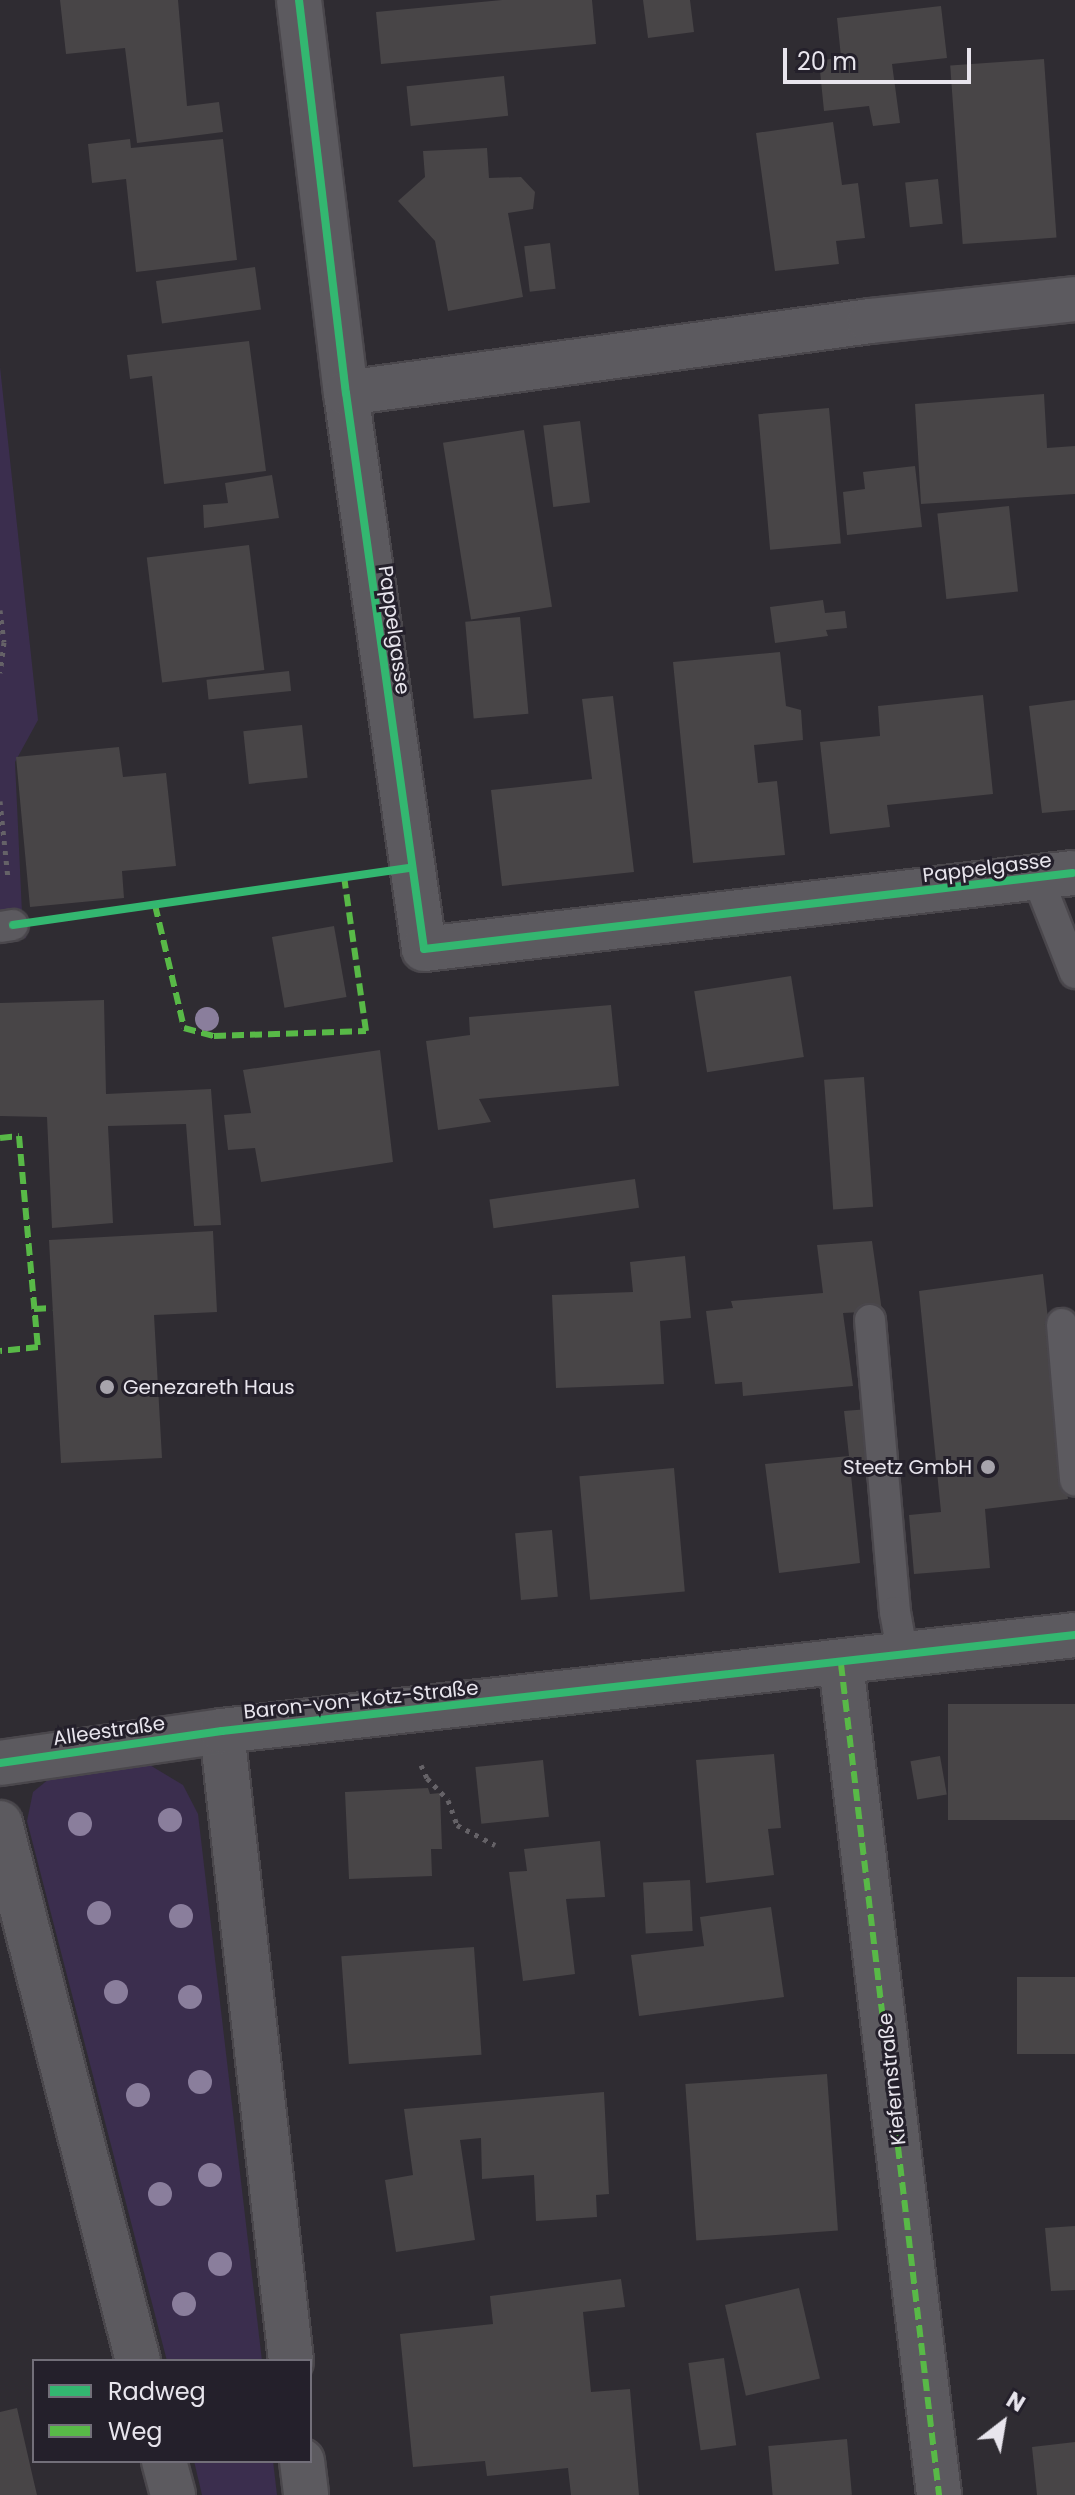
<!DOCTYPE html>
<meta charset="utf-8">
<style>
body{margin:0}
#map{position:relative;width:1075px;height:2495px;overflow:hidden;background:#2f2c32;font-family:Poppins,sans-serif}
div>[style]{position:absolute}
.green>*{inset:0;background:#3b2e4e}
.building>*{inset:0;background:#484547;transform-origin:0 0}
.path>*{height:5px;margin-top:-2.5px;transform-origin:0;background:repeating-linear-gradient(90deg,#656267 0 4px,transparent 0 10px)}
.roads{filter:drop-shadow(2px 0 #4a474c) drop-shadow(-2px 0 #4a474c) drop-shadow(0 2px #4a474c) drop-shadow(0 -2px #4a474c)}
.lane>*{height:30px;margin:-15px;padding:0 15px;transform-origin:15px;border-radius:15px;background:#5c5a5f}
.street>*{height:44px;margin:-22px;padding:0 22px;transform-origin:22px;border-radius:22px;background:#5c5a5f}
.quiet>*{height:6px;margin-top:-3px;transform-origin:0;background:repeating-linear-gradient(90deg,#58b947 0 12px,transparent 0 18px)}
.cycleway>*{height:8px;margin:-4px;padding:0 4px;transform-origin:4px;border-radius:4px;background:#33b770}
.trees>*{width:24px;height:24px;margin:-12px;border-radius:50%;background:#8a7e9c}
.dots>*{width:22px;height:22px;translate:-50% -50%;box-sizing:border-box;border:4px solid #24202b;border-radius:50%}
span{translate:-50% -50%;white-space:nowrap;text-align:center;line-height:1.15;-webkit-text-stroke:6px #24202b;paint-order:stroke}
.street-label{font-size:20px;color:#e8e5ed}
.poi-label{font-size:20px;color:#e8e5ed}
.left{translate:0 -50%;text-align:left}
.right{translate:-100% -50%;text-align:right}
.legend{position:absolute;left:32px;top:2359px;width:280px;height:104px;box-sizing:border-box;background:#24202b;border:2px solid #726f79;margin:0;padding:10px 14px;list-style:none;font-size:24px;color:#e8e5ed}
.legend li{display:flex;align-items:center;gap:16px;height:40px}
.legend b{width:40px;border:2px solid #726f79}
.north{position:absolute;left:963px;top:2383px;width:80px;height:80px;-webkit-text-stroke:6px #24202b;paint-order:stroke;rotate:31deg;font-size:22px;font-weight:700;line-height:32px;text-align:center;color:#e8e5ed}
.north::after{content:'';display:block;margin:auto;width:28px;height:36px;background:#e8e5ed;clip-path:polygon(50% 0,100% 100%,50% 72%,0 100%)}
.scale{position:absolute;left:783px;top:48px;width:188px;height:36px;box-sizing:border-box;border:4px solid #e8e5ed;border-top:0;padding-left:10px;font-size:24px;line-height:28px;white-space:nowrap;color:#e8e5ed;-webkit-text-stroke:6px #24202b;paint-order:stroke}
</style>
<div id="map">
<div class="green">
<div style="clip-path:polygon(0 367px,38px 720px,15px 762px,22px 913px,26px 938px,0 942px)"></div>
<div style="clip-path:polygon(148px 1764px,183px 1785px,198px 1814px,262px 2361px,167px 2361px,27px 1821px,33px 1792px,49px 1779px)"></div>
<div style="clip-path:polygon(194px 2461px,273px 2461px,277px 2495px,202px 2495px)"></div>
</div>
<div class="building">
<div style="clip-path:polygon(60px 0,178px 0,187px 106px,219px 102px,223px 132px,137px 143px,125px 48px,66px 54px)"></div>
<div style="clip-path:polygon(502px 0,592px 0,596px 44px,381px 64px,376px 12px)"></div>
<div style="clip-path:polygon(643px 0,690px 0,694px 32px,648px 38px)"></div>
<div style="clip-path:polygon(941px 6px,947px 58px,892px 64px,900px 123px,873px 126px,869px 106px,824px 111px,819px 61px,841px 57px,837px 18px)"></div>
<div style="left:1044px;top:59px;width:179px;height:94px;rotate:86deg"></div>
<div style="left:504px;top:76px;width:40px;height:98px;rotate:84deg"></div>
<div style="clip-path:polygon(833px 122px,842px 185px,858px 183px,865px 238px,836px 241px,839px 264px,775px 271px,756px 133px)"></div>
<div style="clip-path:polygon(130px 139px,131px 148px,223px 139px,237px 260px,136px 272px,126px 179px,92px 183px,88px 144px)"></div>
<div style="clip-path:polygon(487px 148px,489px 178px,521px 177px,535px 192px,533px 209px,508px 213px,523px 297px,448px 311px,435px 241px,398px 201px,425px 177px,423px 151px)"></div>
<div style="left:938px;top:179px;width:45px;height:33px;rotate:84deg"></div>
<div style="left:550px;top:243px;width:46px;height:26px;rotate:83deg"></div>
<div style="left:255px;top:267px;width:43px;height:100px;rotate:82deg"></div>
<div style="clip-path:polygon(249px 341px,266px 471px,164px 484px,152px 376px,130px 379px,127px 355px)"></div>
<div style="clip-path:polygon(1044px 394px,1047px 448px,1075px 446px,1075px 494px,921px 504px,915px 404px)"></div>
<div style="left:829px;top:408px;width:136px;height:71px;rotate:85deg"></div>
<div style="left:580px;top:421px;width:82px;height:37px;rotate:83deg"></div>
<div style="left:524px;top:430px;width:179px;height:82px;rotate:81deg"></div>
<div style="clip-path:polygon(915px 466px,922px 527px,847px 535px,843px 492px,865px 489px,863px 472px)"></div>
<div style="clip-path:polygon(272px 475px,279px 518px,204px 528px,203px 505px,228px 503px,225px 483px)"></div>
<div style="left:1009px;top:506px;width:86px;height:72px;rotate:84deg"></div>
<div style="left:249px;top:545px;width:126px;height:103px;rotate:83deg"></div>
<div style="clip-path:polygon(823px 600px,825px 613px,845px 611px,847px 628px,826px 630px,828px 636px,775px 643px,770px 607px)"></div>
<div style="left:520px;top:617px;width:97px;height:55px;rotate:85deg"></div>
<div style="clip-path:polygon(780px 652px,786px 706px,801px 710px,803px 740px,754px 745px,758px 783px,777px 781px,785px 855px,693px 863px,673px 662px)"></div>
<div style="left:289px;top:671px;width:20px;height:83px;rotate:84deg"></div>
<div style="clip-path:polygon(983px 695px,993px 794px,887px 805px,890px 827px,830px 834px,820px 742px,880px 736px,878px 706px)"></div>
<div style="clip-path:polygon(613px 696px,634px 872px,502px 886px,491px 790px,592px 779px,582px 699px)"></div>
<div style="clip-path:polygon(1075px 700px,1075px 810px,1042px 813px,1029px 706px)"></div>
<div style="left:302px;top:725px;width:53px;height:59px;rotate:84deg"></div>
<div style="clip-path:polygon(119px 747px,123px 777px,166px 773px,176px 866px,122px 871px,124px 898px,30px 907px,16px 757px)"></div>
<div style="left:334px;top:926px;width:72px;height:63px;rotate:80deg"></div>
<div style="left:791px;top:976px;width:82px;height:98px;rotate:81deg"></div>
<div style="clip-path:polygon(104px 1000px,106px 1094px,211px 1089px,221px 1225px,194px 1226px,186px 1124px,108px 1126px,113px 1223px,52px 1228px,47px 1117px,0 1116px,0 1003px)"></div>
<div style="clip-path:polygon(611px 1005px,619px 1086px,479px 1099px,491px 1122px,438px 1130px,426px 1041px,470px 1035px,469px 1017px)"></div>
<div style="clip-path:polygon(380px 1050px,393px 1162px,261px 1182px,255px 1148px,228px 1150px,224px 1115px,251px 1113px,243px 1070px)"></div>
<div style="left:864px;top:1077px;width:130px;height:40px;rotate:86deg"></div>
<div style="left:635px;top:1179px;width:29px;height:147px;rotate:82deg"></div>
<div style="clip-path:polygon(213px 1231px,217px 1312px,154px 1315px,162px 1458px,61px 1463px,49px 1240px)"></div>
<div style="clip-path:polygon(872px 1241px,882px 1311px,843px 1313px,853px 1386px,743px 1396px,742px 1382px,715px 1384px,706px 1311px,733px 1308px,731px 1301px,823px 1293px,817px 1245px)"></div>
<div style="clip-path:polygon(685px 1256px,691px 1318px,660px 1321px,664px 1384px,556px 1388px,552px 1295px,633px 1292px,630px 1262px)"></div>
<div style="clip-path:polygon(1043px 1274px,1068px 1499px,985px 1509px,990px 1568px,914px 1574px,909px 1515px,941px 1512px,919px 1291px)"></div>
<div style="clip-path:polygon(869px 1409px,875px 1464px,850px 1465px,860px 1563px,779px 1573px,765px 1464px,849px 1456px,844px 1411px)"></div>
<div style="left:674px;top:1468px;width:124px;height:95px;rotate:85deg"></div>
<div style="left:552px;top:1530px;width:67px;height:37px;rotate:85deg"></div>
<div style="left:1075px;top:1704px;width:116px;height:127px;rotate:90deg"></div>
<div style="clip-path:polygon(774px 1754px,781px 1828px,768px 1829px,774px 1875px,706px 1883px,696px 1760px)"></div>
<div style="left:940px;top:1756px;width:39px;height:30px;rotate:80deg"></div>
<div style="left:543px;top:1760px;width:57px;height:68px;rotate:84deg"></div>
<div style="clip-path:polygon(428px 1788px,430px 1794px,440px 1793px,442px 1849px,431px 1849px,432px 1876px,349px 1879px,345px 1792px)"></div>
<div style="clip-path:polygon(600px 1841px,605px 1897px,566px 1899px,575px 1974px,523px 1981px,509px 1872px,527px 1871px,524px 1849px)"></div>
<div style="left:690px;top:1880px;width:51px;height:47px;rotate:87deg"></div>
<div style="clip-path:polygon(771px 1907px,784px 1997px,639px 2016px,631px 1955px,704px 1946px,700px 1917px)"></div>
<div style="left:474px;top:1947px;width:108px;height:133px;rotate:86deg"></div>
<div style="left:1075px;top:1977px;width:77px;height:58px;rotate:90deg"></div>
<div style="left:827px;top:2074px;width:157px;height:142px;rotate:86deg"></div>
<div style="clip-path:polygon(604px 2092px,609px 2194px,596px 2195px,597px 2217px,536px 2221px,534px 2175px,482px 2179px,481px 2138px,460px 2140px,475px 2240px,396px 2252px,385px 2180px,413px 2175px,404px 2109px)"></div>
<div style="clip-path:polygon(1075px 2226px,1075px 2290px,1051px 2291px,1045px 2228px)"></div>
<div style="clip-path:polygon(621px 2279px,625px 2307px,583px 2312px,591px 2392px,630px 2389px,639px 2495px,571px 2495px,568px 2468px,487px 2476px,485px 2461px,413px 2467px,400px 2334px,493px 2324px,490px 2296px)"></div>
<div style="left:799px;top:2288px;width:93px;height:76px;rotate:77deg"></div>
<div style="left:724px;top:2358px;width:88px;height:36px;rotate:82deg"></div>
<div style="clip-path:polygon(17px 2408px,33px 2478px,37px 2495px,0 2495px,0 2412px)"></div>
<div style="left:847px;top:2439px;width:56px;height:79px;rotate:85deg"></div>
<div style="clip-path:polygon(1075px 2442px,1075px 2495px,1037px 2495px,1032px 2447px)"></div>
</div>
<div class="path">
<div style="left:0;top:610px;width:32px;rotate:83deg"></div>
<div style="left:4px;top:642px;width:31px;rotate:97deg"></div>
<div style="left:0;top:801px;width:78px;rotate:84.1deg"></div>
<div style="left:421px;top:1765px;width:14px;rotate:65deg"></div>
<div style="left:427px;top:1778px;width:30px;rotate:46deg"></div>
<div style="left:448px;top:1800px;width:27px;rotate:70deg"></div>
<div style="left:457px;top:1825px;width:43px;rotate:27.8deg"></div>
</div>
<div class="roads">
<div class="lane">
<div style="left:1038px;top:879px;width:101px;rotate:68.5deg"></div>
<div style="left:0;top:927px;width:13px;rotate:-9deg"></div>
<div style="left:870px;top:1320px;width:293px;rotate:85.1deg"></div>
<div style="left:895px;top:1612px;width:45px;rotate:79.7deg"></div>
<div style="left:1062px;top:1324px;width:157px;rotate:85.2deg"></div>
</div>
<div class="street">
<div style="left:299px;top:0;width:396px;rotate:83.2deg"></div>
<div style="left:346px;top:393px;width:561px;rotate:82.01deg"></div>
<div style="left:424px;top:949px;width:653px;rotate:-6.68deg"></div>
<div style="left:346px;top:393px;width:529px;rotate:-7.82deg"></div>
<div style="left:870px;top:321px;width:206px;rotate:-6.1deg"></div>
<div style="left:841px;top:1664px;width:837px;rotate:83.27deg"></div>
<div style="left:222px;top:1731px;width:634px;rotate:83.75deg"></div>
<div style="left:0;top:1763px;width:224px;rotate:-8.2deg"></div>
<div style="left:222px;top:1731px;width:858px;rotate:-6.42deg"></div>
<div style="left:0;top:1823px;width:555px;rotate:75.61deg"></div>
<div style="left:164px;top:2461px;width:35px;rotate:75deg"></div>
<div style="left:302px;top:2461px;width:34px;rotate:83deg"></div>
</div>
</div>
<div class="quiet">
<div style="left:155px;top:905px;width:126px;rotate:76.7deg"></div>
<div style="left:184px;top:1028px;width:31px;rotate:15deg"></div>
<div style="left:214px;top:1036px;width:152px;rotate:-1.9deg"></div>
<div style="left:366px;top:1031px;width:156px;rotate:-98.1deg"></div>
<div style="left:0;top:1138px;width:19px;rotate:-6deg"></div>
<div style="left:19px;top:1136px;width:212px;rotate:84.9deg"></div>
<div style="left:38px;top:1347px;width:38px;rotate:174deg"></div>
<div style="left:34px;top:1309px;width:18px;rotate:-3deg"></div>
<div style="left:841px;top:1664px;width:837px;rotate:83.27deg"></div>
</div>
<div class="cycleway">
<div style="left:299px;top:0;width:396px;rotate:83.2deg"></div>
<div style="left:346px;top:393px;width:561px;rotate:82.01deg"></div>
<div style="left:424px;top:949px;width:653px;rotate:-6.68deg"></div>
<div style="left:13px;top:925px;width:401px;rotate:-8.2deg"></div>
<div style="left:0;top:1763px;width:224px;rotate:-8.2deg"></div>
<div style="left:222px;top:1731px;width:858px;rotate:-6.42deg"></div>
</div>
<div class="trees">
<div style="left:207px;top:1019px"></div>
<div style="left:170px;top:1820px"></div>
<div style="left:80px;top:1824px"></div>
<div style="left:99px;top:1913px"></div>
<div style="left:181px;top:1916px"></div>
<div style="left:116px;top:1992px"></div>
<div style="left:190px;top:1997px"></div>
<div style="left:200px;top:2082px"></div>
<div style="left:138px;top:2095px"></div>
<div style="left:210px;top:2175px"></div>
<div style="left:160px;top:2194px"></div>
<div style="left:220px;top:2264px"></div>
<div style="left:184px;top:2304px"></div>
</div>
<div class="dots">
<div style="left:107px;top:1387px;background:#a7a4ac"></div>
<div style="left:988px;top:1467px;background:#a7a4ac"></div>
</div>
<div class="street-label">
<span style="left:394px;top:630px;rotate:82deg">Pappelgasse</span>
<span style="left:987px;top:868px;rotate:-7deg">Pappelgasse</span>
<span style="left:361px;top:1700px;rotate:-6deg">Baron-von-Kotz-Straße</span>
<span style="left:109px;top:1731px;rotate:-8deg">Alleestraße</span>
<span style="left:892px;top:2079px;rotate:-96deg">Kiefernstraße</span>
</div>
<div class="poi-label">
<span class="left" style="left:123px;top:1387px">Genezareth Haus</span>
<span class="right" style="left:972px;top:1467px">Steetz GmbH</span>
</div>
<ul class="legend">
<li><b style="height:10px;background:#33b770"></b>Radweg</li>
<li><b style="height:10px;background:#58b947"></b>Weg</li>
</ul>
<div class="north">N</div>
<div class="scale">20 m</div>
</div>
